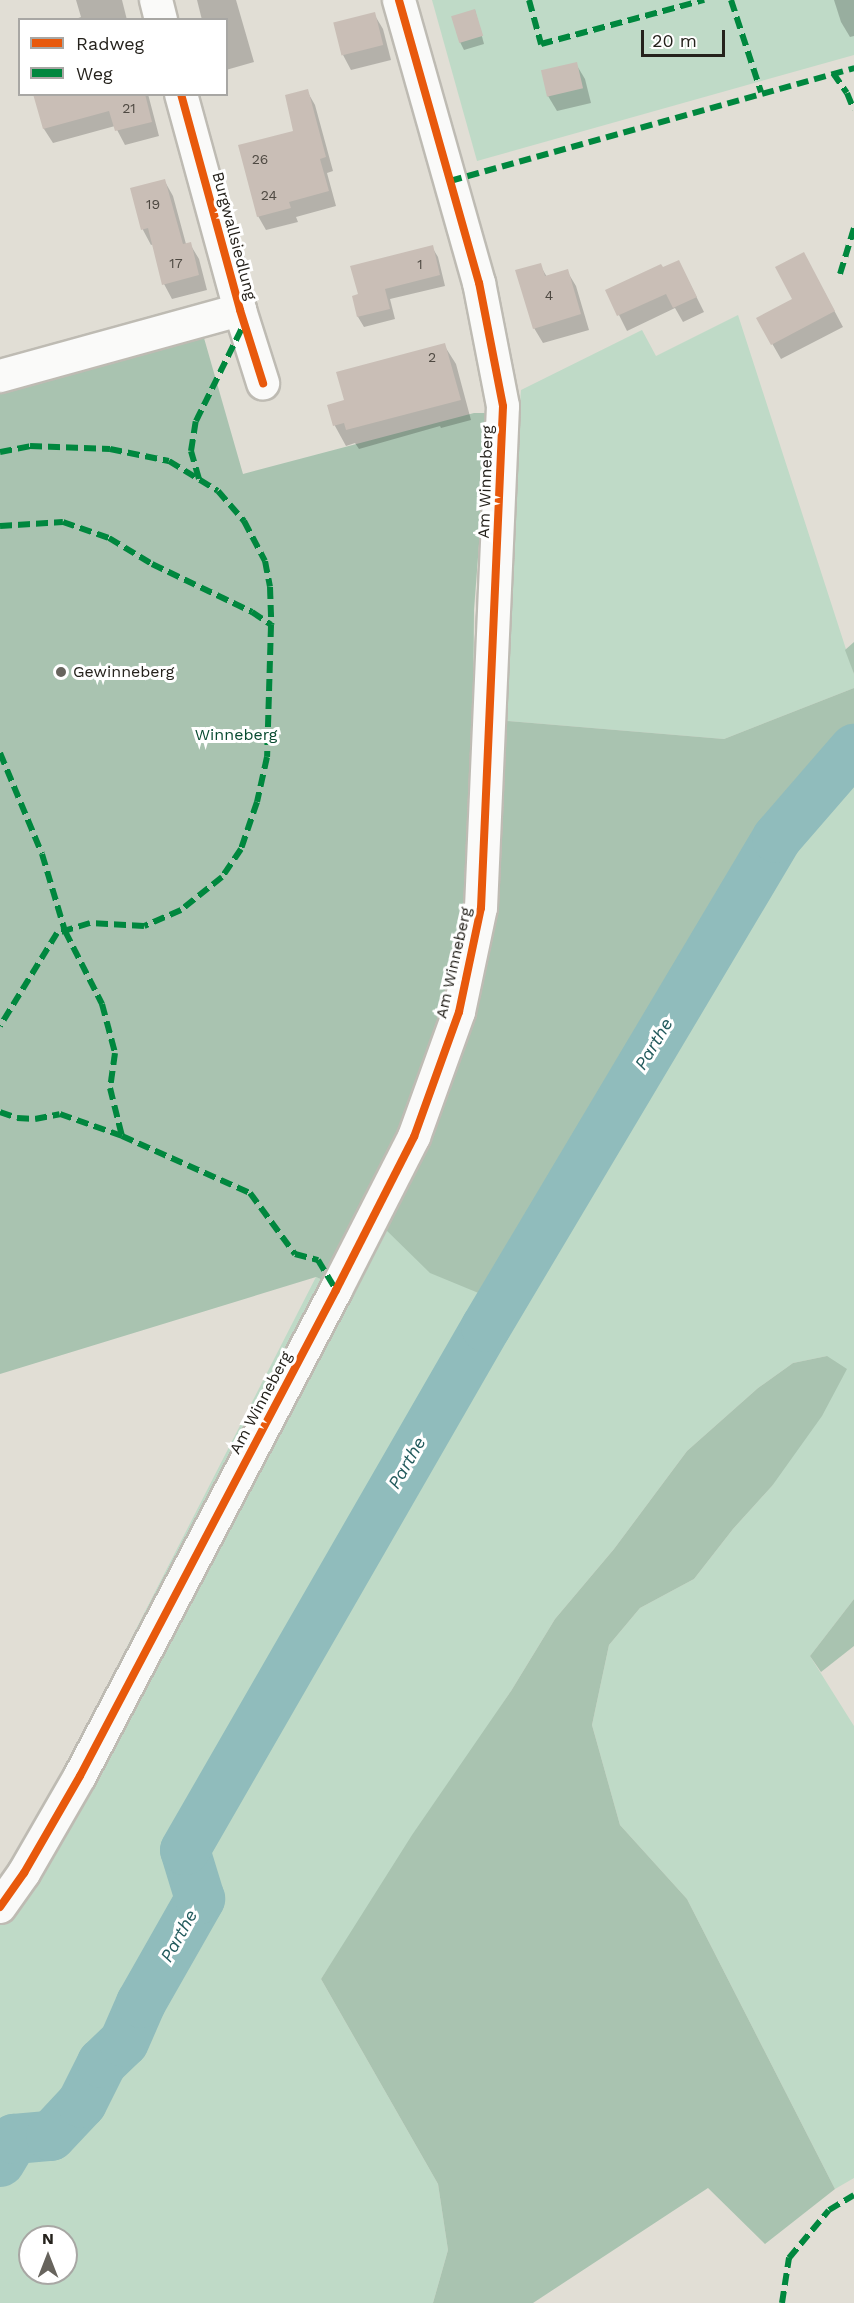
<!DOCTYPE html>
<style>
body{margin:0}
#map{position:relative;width:854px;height:2303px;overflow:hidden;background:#e1ded5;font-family:"Work Sans",sans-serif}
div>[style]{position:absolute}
.green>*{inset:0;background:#bfdac7}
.forest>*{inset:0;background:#a9c3b0}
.shadow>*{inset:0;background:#0003}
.river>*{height:50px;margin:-25px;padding:0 25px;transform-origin:25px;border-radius:25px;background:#90bcbc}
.building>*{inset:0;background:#c9beb6;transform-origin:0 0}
.roads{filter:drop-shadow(2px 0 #bebbb3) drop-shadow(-2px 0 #bebbb3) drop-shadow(0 2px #bebbb3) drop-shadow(0 -2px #bebbb3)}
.minor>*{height:32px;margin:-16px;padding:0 16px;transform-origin:16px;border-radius:16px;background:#fafaf9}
.quiet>*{height:6px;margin-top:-3px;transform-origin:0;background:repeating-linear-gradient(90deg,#00873e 0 12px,transparent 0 18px)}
.cycleway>*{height:8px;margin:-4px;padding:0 4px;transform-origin:4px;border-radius:4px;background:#e8590c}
.dots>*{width:16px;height:16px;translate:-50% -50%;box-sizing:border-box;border:3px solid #fff;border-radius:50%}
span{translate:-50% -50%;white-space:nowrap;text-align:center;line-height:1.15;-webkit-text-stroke:6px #fff;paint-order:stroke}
.number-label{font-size:14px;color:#4e4942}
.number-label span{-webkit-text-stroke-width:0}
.street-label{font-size:16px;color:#25221c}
.poi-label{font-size:16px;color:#25221c}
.left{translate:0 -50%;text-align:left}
.park-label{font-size:16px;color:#094b31}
.water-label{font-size:18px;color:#235b5d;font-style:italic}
.legend{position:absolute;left:18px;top:18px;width:210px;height:78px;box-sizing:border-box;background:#fff;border:2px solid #a8a7a4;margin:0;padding:8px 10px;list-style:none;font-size:18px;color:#25221c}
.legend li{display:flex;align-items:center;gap:12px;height:30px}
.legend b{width:30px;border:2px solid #a8a7a4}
.north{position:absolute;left:18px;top:2225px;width:60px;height:60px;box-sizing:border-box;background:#fff;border:2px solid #a8a7a4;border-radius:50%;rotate:0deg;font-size:16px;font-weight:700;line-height:24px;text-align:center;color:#25221c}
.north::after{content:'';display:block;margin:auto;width:21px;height:27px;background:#67645d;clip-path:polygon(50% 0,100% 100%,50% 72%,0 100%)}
.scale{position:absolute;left:641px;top:30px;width:84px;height:27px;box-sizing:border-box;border:3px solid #25221c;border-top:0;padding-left:8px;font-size:18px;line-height:21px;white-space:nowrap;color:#25221c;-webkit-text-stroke:4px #fff;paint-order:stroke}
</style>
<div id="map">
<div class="green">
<div style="clip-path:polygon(432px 0,854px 0,854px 55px,477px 161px)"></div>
<div style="clip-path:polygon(738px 315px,854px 674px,854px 688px,724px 739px,496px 720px,521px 390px,642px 330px,656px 356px)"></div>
<div style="clip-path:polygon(evenodd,854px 773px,854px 1599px,810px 1656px,854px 1726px,854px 2178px,835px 2189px,687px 1899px,620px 1825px,592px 1725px,609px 1645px,640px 1608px,694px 1579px,733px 1529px,772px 1486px,827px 1356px,793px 1363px,758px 1388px,687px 1451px,614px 1549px,555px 1619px,511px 1691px,321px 1979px,438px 2184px,448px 2250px,433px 2303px,0 2303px,0 1921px,381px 1225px,520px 1310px,730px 964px,778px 876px,854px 773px,30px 2237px,66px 2237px,66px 2273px,30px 2273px,30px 2237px)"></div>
<div style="clip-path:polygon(316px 1277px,325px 1281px,70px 1772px,0 1893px,0 1879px,65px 1768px)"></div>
</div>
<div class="forest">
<div style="clip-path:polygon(204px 338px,243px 474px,474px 413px,489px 413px,474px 610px,472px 849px,465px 922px,431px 1057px,394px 1151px,325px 1281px,316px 1277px,0 1374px,0 394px)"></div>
<div style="clip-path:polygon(854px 642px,854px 674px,845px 650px)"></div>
<div style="clip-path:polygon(854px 688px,854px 773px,778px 876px,730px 964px,520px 1310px,430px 1273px,381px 1225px,464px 1032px,496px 720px,724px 739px)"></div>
<div style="clip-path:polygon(827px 1356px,847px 1369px,822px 1416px,772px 1486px,733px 1529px,694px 1579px,640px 1608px,609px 1645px,592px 1725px,620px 1825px,687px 1899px,835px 2189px,765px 2244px,708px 2188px,533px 2303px,433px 2303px,448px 2250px,438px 2184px,321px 1979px,412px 1835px,511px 1691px,555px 1619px,614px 1549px,687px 1451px,758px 1388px,793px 1363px)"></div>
<div style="clip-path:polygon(854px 1599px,854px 1646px,821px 1672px,810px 1656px)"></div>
</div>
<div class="shadow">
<div style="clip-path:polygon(76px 0,122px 0,127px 20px,73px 20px,81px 17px)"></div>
<div style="clip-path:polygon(197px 0,236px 0,254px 62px,226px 70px,226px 20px,202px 20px)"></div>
<div style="clip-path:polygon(834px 0,854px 0,854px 36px,850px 37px,841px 22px)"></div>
<div style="clip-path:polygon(475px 10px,484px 44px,464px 50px,460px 42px)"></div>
<div style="clip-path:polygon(374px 14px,383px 29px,391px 60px,351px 70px,343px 55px)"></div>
<div style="clip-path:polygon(576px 64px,585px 79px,591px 103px,557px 111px,548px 96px,543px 72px)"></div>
<div style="clip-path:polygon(307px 91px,315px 105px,333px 171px,327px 173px,336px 206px,296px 217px,298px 222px,266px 230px,258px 216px,295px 132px)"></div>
<div style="clip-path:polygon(35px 94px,148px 94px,159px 136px,125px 145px,115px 126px,53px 143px,44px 129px)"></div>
<div style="clip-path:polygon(164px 180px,173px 196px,186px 244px,190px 244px,199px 259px,207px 290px,172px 299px,164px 284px,154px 244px,151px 245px,143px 230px,132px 189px)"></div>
<div style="clip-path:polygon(432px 247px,438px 257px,445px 286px,390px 299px,395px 319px,364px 327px,358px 317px,359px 295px)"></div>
<div style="clip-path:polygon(679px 262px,704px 312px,683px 322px,675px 308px,627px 331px,607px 291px)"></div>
<div style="clip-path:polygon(540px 265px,547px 277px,567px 271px,576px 286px,589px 330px,543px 343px,534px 328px)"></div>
<div style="clip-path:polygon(812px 269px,843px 327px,781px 359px,758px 319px,794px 299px)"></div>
<div style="clip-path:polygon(444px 345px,456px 364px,471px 420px,441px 428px,440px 426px,359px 449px,355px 443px,346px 446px,335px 426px,329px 406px,346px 401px)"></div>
</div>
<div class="river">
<div style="left:0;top:2162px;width:27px;rotate:-59deg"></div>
<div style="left:14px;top:2139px;width:37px;rotate:-5deg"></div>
<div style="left:51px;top:2136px;width:45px;rotate:-46.8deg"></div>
<div style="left:82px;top:2103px;width:45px;rotate:-63.4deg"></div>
<div style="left:102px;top:2063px;width:30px;rotate:-44deg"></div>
<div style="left:124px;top:2042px;width:43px;rotate:-66.4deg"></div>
<div style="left:141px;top:2003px;width:120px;rotate:-60.4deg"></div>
<div style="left:200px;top:1899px;width:51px;rotate:-107deg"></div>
<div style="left:185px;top:1850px;width:603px;rotate:-60.08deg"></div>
<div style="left:486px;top:1327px;width:569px;rotate:-59.24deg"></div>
<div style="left:777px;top:838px;width:118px;rotate:-49.1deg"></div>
</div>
<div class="building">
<div style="left:475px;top:9px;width:28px;height:25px;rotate:73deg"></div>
<div style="left:375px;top:12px;width:34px;height:43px;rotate:76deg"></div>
<div style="left:577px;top:62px;width:27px;height:37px;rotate:77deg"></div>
<div style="clip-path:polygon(308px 89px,326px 157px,320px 159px,329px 191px,289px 202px,291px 208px,257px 217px,238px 145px,293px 131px,285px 95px)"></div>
<div style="clip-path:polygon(33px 94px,145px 94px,152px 122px,115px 131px,109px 111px,43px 129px)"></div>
<div style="clip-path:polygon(165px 179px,183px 244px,191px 242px,199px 275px,162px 285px,148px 228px,141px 230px,130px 188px)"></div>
<div style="clip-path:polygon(433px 245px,440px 275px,385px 289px,390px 309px,357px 317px,352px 296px,358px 294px,350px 266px)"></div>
<div style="clip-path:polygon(804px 252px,835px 311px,771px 345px,756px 318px,792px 299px,775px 267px)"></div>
<div style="clip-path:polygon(679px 260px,697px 297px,673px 308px,666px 294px,617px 316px,605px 290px,661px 264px,663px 267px)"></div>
<div style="clip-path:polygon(541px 263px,545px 276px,568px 269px,581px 314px,533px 329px,515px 270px)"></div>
<div style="clip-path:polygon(445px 343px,461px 400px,346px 430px,344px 423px,333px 426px,327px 405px,344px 400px,336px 372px)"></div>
</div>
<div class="roads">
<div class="minor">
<div style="left:156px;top:0;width:21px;rotate:76deg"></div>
<div style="left:181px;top:94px;width:224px;rotate:74.7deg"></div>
<div style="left:240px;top:310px;width:77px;rotate:72.5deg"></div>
<div style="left:0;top:376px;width:249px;rotate:-15.4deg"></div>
<div style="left:0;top:1907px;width:42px;rotate:-54.8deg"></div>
<div style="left:24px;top:1873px;width:112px;rotate:-60deg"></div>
<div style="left:80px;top:1776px;width:549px;rotate:-62.22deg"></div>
<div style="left:336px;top:1290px;width:172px;rotate:-63deg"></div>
<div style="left:414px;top:1137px;width:133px;rotate:-70.2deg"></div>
<div style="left:459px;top:1012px;width:106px;rotate:-78.1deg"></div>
<div style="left:481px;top:908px;width:502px;rotate:-87.49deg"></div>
<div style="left:503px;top:406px;width:125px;rotate:-101deg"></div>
<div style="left:479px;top:283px;width:294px;rotate:-105.8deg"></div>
</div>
</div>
<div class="quiet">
<div style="left:529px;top:0;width:46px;rotate:74.7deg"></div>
<div style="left:541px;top:44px;width:169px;rotate:-15.1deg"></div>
<div style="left:731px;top:0;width:97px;rotate:71.9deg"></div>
<div style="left:833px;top:73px;width:24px;rotate:55deg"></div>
<div style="left:847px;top:93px;width:18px;rotate:68deg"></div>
<div style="left:450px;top:181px;width:420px;rotate:-15.6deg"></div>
<div style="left:840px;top:274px;width:48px;rotate:-73.1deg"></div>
<div style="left:0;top:452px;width:31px;rotate:-11deg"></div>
<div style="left:30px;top:446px;width:80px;rotate:2.1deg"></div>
<div style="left:110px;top:449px;width:60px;rotate:11.5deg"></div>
<div style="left:169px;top:461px;width:57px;rotate:31.5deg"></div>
<div style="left:218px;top:491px;width:40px;rotate:49deg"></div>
<div style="left:244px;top:521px;width:45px;rotate:62.3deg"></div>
<div style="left:265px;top:561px;width:26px;rotate:79deg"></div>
<div style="left:270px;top:587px;width:38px;rotate:88deg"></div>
<div style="left:271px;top:625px;width:132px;rotate:91.7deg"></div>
<div style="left:267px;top:757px;width:46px;rotate:102.5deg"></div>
<div style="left:257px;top:802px;width:50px;rotate:108.8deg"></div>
<div style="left:241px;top:849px;width:34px;rotate:124deg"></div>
<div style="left:222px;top:877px;width:53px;rotate:141.2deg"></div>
<div style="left:181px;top:910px;width:40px;rotate:156.6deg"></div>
<div style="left:144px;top:926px;width:54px;rotate:-176.8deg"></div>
<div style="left:90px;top:923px;width:34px;rotate:163deg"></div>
<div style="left:57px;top:933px;width:109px;rotate:121.5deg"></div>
<div style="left:199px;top:479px;width:29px;rotate:-106deg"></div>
<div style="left:191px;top:451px;width:30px;rotate:-81deg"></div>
<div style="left:196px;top:421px;width:108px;rotate:-63.7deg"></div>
<div style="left:0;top:526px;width:63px;rotate:-3.6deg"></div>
<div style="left:63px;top:522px;width:49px;rotate:19.2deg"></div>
<div style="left:109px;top:538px;width:50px;rotate:31.2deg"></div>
<div style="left:152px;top:564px;width:111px;rotate:25.6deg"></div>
<div style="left:252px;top:612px;width:23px;rotate:34deg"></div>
<div style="left:0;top:753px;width:109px;rotate:67.4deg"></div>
<div style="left:42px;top:854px;width:80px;rotate:73.4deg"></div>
<div style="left:65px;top:931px;width:82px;rotate:63.1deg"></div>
<div style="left:102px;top:1004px;width:51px;rotate:75.1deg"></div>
<div style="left:115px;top:1053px;width:35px;rotate:98deg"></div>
<div style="left:110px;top:1088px;width:49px;rotate:76deg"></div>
<div style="left:0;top:1112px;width:18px;rotate:19deg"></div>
<div style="left:17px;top:1118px;width:18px;rotate:3deg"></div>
<div style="left:35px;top:1119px;width:25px;rotate:-11deg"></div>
<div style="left:60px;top:1114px;width:66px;rotate:19.5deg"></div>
<div style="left:122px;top:1136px;width:140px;rotate:24deg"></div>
<div style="left:250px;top:1193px;width:76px;rotate:53.6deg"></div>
<div style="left:295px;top:1254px;width:24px;rotate:15deg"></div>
<div style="left:318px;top:1260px;width:35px;rotate:59deg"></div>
<div style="left:782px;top:2303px;width:46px;rotate:-81.2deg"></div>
<div style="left:789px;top:2258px;width:62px;rotate:-50.2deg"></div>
<div style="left:829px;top:2210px;width:29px;rotate:-31deg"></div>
</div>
<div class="cycleway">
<div style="left:181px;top:94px;width:224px;rotate:74.7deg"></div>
<div style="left:240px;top:310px;width:77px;rotate:72.5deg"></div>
<div style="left:0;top:1907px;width:42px;rotate:-54.8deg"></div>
<div style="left:24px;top:1873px;width:112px;rotate:-60deg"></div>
<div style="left:80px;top:1776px;width:549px;rotate:-62.22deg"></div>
<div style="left:336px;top:1290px;width:172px;rotate:-63deg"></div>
<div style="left:414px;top:1137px;width:133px;rotate:-70.2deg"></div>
<div style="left:459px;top:1012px;width:106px;rotate:-78.1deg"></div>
<div style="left:481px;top:908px;width:502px;rotate:-87.49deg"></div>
<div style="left:503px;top:406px;width:125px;rotate:-101deg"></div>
<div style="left:479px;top:283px;width:294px;rotate:-105.8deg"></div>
</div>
<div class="dots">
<div style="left:61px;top:672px;background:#67645d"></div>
</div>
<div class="number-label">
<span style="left:129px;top:108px">21</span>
<span style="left:260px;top:159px">26</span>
<span style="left:269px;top:195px">24</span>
<span style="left:153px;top:204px">19</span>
<span style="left:176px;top:263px">17</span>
<span style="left:420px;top:264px">1</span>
<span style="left:549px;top:295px">4</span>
<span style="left:432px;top:357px">2</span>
</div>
<div class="street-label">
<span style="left:234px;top:236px;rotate:75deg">Burgwallsiedlung</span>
<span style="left:486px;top:482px;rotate:-88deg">Am Winneberg</span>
<span style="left:454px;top:963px;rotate:-77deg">Am Winneberg</span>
<span style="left:261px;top:1403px;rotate:-62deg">Am Winneberg</span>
</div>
<div class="poi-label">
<span class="left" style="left:73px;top:672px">Gewinneberg</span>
</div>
<div class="park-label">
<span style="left:236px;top:735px">Winneberg</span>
</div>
<div class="water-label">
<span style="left:654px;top:1044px;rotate:-59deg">Parthe</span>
<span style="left:407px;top:1463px;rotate:-60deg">Parthe</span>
<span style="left:179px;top:1936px;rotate:-61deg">Parthe</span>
</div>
<ul class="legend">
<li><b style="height:8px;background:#e8590c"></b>Radweg</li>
<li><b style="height:8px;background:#00873e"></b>Weg</li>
</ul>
<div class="north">N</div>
<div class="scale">20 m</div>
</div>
